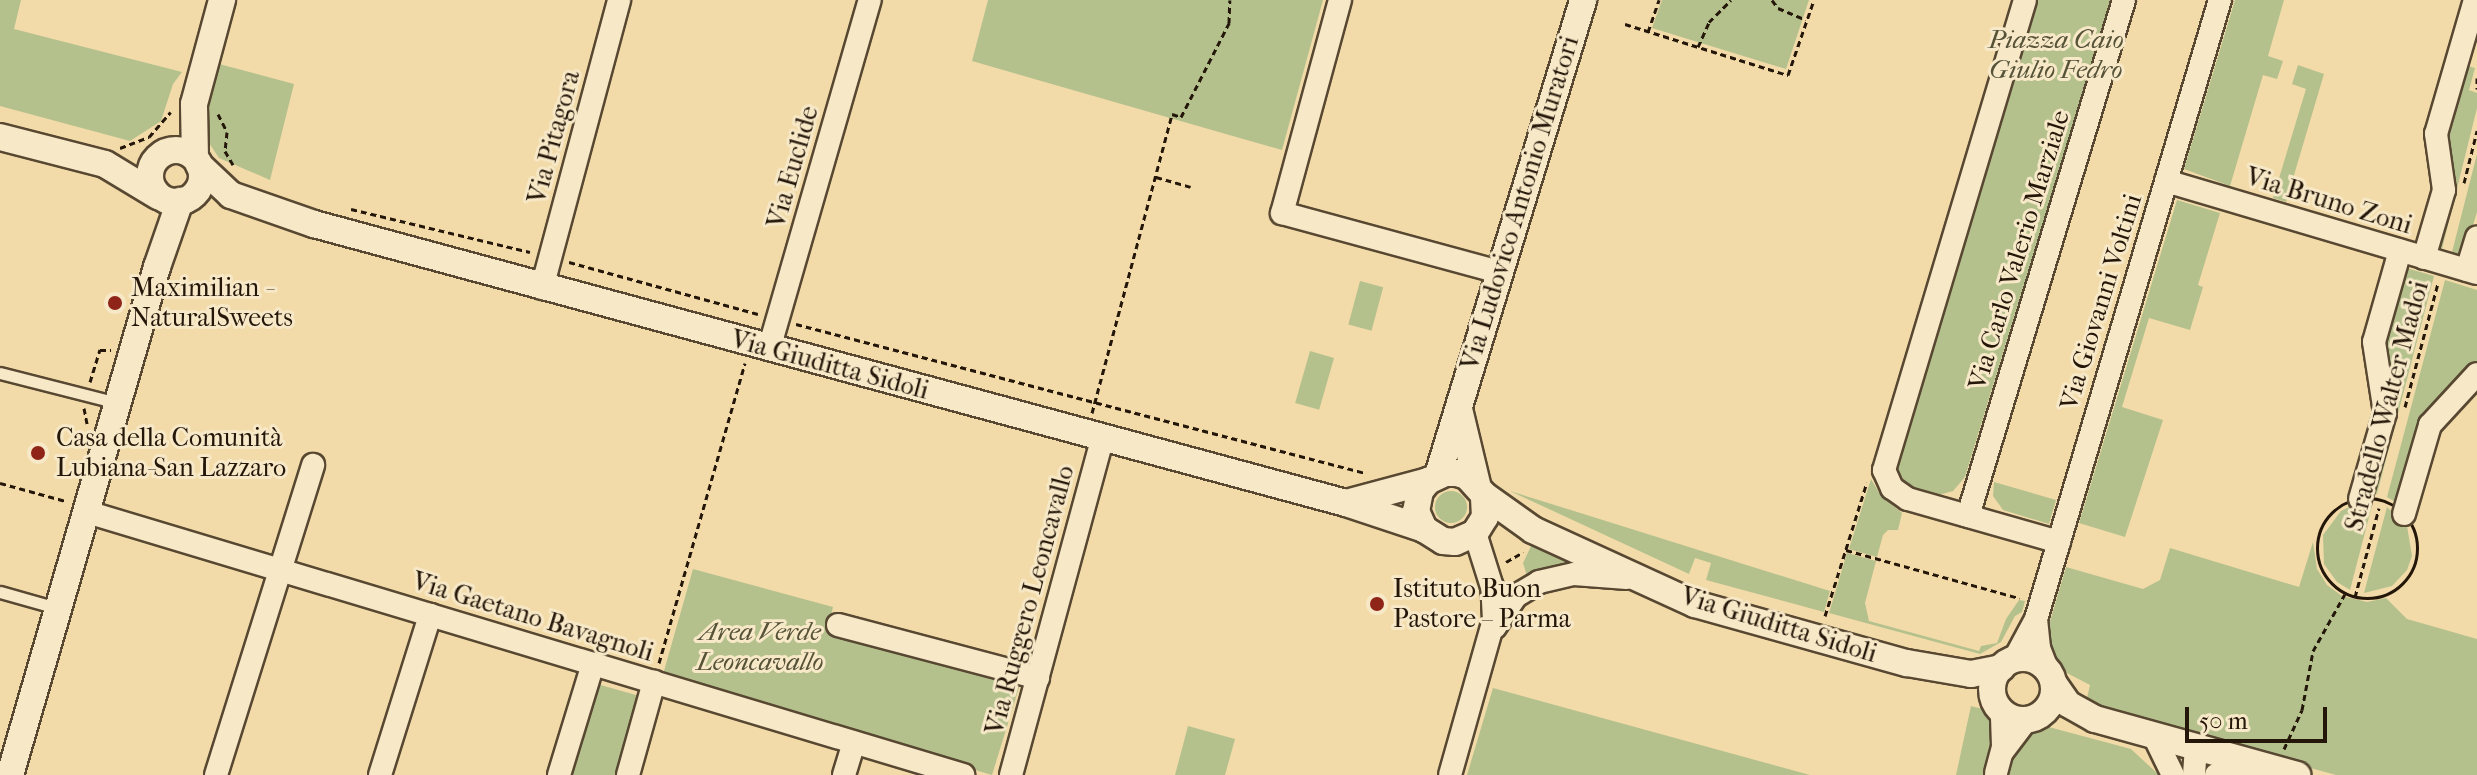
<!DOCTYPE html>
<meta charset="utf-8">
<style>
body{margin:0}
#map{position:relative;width:2477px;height:775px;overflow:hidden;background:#f2dba9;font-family:"IM FELL French Canon",serif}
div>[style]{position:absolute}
.green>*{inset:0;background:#b4c18d;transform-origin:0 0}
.round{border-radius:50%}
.path>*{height:3px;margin-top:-1.5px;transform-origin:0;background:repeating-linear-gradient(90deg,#24170a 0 6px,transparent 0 10px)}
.path>.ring{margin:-1.5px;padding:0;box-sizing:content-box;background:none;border:3px solid #24170a;border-radius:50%}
.roads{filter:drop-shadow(2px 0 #584832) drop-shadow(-2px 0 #584832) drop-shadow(0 2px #584832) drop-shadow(0 -2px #584832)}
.service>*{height:11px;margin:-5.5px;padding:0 5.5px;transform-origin:5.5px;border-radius:5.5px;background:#f7e8c7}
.minor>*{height:22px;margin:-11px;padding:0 11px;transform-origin:11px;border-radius:11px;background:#f7e8c7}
.tertiary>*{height:26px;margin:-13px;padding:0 13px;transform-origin:13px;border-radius:13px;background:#f7e8c7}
.tertiary>.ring{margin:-13px;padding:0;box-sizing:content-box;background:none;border:26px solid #f7e8c7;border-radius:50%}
.dots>*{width:22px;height:22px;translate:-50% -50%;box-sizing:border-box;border:4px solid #f7e8c7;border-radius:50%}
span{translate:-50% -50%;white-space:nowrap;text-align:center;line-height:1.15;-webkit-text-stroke:6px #f7e8c7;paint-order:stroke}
.park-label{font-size:26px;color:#565238;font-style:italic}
.street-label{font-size:26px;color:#24170a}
.poi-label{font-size:26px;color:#24170a}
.left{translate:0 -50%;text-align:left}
.scale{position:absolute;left:2185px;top:707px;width:142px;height:36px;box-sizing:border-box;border:4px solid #24170a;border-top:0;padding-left:10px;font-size:24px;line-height:28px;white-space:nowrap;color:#24170a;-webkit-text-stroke:6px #f7e8c7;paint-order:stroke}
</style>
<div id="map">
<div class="green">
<div style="clip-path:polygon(0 0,21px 0,14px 29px,182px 72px,173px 84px,161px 121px,130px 141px,0 106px)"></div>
<div style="clip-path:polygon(988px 0,1323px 0,1282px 150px,972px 61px)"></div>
<div style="clip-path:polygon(1662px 0,1809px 0,1786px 69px,1652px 28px)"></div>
<div style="clip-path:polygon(2035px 0,2111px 0,1965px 477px,1953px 491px,1935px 496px,1910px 489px,1895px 467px)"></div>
<div style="clip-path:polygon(2235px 0,2284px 0,2268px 56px,2283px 61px,2277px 79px,2263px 75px,2230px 186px,2184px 169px)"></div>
<div style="clip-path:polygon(219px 64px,294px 84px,270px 180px,219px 158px,209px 143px,204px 129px)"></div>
<div style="clip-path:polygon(2298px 65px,2324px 74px,2286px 202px,2273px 198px,2306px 89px,2292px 84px)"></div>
<div style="clip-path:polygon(2464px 65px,2475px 68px,2469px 90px,2477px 93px,2477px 108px,2442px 249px,2434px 247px,2443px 136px)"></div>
<div style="clip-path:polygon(2477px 154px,2477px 212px,2464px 255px,2452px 252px)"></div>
<div style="clip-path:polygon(2177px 200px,2220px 213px,2198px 285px,2203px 287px,2190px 330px,2149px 318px,2122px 407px,2163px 420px,2125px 537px,2079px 523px)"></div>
<div style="clip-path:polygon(2403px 267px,2434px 276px,2377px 494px,2370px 494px,2382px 340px)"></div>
<div style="clip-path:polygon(2445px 280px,2477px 290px,2477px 365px,2422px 423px,2399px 504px,2387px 497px)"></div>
<div style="left:1360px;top:281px;width:24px;height:45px;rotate:15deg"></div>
<div style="left:1310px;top:351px;width:25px;height:54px;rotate:16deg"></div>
<div style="clip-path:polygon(1871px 479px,1881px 496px,1902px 513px,1898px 530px,1888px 530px,1883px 535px,1877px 557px,1849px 549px)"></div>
<div style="clip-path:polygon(1994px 482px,2056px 500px,2049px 524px,2003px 510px,1993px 496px)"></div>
<div style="clip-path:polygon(1510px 491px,1830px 591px,1824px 612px,1706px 580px,1711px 563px,1695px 558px,1689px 574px)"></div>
<div class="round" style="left:1435px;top:491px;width:32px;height:32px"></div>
<div style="clip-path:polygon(2373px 502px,2350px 590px,2337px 582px,2324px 564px,2323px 535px,2341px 511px,2355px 504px)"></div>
<div style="clip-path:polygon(2387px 507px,2407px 526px,2412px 556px,2407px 570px,2392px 586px,2364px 593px)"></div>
<div style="clip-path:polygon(2313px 542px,2317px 569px,2327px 585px,2342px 596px,2367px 602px,2386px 598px,2407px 619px,2477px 639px,2477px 775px,2336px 775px,2085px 706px,2090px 685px,2063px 671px,2051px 654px,2048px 628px,2066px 567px,2143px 589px,2160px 580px,2170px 548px,2299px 587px)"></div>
<div style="clip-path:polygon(1532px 544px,1573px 563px,1574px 565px,1528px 579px,1523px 563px)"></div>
<div style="clip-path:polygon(1847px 553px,1876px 561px,1865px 603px,1869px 621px,1979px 651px,1981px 646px,1997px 643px,2006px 619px,2019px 600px,2025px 601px,2022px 612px,2015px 616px,2001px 642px,1980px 654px,1829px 613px)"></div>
<div style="clip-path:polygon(693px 569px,833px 607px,828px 629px,1021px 681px,992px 775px,662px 678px)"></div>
<div style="clip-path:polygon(597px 684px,643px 697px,621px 775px,571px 775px)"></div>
<div style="clip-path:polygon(1493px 688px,1810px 775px,1467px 775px)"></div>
<div style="clip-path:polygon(1971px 706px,2131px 749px,2159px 775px,1956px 775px)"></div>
<div style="clip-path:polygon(1188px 726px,1235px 739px,1225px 775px,1175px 775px)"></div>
</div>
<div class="path">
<div style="left:1772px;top:0;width:10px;rotate:53deg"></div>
<div style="left:1778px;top:8px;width:30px;rotate:23deg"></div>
<div style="left:1625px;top:24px;width:171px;rotate:17.4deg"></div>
<div style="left:1788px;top:75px;width:79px;rotate:-70.9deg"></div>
<div style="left:1648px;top:32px;width:34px;rotate:-71deg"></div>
<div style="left:1698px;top:47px;width:27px;rotate:-66deg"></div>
<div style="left:1709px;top:22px;width:31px;rotate:-45deg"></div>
<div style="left:2477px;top:78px;width:11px;rotate:90deg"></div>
<div style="left:218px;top:114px;width:20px;rotate:63deg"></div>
<div style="left:227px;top:132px;width:19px;rotate:96deg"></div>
<div style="left:225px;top:151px;width:16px;rotate:60deg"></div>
<div style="left:120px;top:148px;width:31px;rotate:-21deg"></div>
<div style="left:149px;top:137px;width:33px;rotate:-49deg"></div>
<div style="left:1156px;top:177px;width:36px;rotate:16deg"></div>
<div style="left:2464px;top:183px;width:54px;rotate:-76deg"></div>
<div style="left:351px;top:209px;width:184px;rotate:13.5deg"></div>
<div style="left:569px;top:262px;width:196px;rotate:15.4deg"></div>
<div style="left:796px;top:324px;width:588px;rotate:14.67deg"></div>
<div style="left:90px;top:382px;width:34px;rotate:-73deg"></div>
<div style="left:100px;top:350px;width:11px"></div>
<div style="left:2405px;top:407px;width:128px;rotate:-75.1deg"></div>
<div style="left:84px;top:408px;width:16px;rotate:79deg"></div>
<div style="left:1092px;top:413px;width:310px;rotate:-75deg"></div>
<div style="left:1172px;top:114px;width:9px;rotate:18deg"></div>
<div style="left:1181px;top:117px;width:106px;rotate:-62.9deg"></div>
<div style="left:1229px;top:23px;width:23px;rotate:-88deg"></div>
<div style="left:0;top:483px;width:68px;rotate:15.3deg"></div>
<div class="ring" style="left:2317px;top:498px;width:97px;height:97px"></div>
<div style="left:1846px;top:550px;width:180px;rotate:15.5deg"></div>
<div style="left:1506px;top:562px;width:20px;rotate:-30deg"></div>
<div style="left:2355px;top:597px;width:92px;rotate:-74.9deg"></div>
<div style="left:1825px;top:616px;width:140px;rotate:-72.6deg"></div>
<div style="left:659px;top:663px;width:312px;rotate:-74deg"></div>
<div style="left:2284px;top:749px;width:43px;rotate:-65.2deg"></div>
<div style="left:2302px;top:710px;width:60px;rotate:-79.4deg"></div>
<div style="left:2313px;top:651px;width:65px;rotate:-60.7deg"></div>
</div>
<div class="roads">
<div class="service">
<div style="left:0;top:373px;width:122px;rotate:14.3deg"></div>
<div style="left:0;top:592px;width:59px;rotate:15.7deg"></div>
</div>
<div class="minor">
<div style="left:1340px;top:0;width:221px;rotate:105.2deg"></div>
<div style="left:1282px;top:213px;width:225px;rotate:15.2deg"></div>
<div style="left:2025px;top:0;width:491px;rotate:106.7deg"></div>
<div style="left:1884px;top:470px;width:20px;rotate:66deg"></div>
<div style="left:1892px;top:488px;width:19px;rotate:35deg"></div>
<div style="left:1908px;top:499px;width:157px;rotate:15.9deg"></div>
<div style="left:2166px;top:181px;width:324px;rotate:16.5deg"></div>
<div style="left:2424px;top:258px;width:71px;rotate:-73.6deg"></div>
<div style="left:2444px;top:190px;width:57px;rotate:-98.1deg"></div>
<div style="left:2436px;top:134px;width:140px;rotate:-73.8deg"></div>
<div style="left:2467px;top:270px;width:34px;rotate:-73deg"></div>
<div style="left:542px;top:288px;width:298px;rotate:-75deg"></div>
<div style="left:769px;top:349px;width:363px;rotate:-73.9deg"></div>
<div style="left:2360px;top:499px;width:90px;rotate:-73.8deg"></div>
<div style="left:2385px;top:413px;width:72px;rotate:-98.8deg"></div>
<div style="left:2374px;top:342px;width:95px;rotate:-74.1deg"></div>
<div style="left:87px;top:512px;width:915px;rotate:16.71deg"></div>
<div style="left:2404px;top:514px;width:93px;rotate:-73.7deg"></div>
<div style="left:2430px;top:425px;width:69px;rotate:-47.3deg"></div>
<div style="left:1968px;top:516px;width:539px;rotate:-73.18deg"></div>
<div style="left:2036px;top:619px;width:29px;rotate:84deg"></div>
<div style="left:2039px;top:648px;width:22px;rotate:69deg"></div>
<div style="left:838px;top:625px;width:207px;rotate:14.8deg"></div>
<div style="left:1495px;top:627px;width:37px;rotate:-56deg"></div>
<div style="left:1516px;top:596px;width:27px;rotate:-31deg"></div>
<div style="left:1539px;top:582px;width:36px;rotate:-13deg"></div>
<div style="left:1574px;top:574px;width:53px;rotate:4.3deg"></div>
<div style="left:2014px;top:660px;width:47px;rotate:-61.8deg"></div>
<div style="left:2036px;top:619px;width:646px;rotate:-73.45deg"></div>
<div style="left:2154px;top:736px;width:43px;rotate:64deg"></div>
<div style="left:2003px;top:751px;width:40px;rotate:-53deg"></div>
<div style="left:1996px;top:773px;width:28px;rotate:-75deg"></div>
<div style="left:2003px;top:746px;width:35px;rotate:-92deg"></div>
<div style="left:216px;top:775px;width:325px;rotate:-72.6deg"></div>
<div style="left:380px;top:775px;width:168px;rotate:-72.6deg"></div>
<div style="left:559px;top:775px;width:116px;rotate:-73deg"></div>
<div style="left:628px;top:775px;width:97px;rotate:-74.4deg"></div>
<div style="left:844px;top:775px;width:34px;rotate:-73deg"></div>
<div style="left:1011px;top:775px;width:348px;rotate:-74.8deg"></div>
<div style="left:1450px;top:775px;width:161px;rotate:-74.2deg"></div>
<div style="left:1494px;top:620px;width:33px;rotate:-93deg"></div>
<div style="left:1492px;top:587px;width:57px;rotate:-107.5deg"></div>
<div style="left:2194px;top:775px;width:28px;rotate:-86deg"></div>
<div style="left:2216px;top:775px;width:38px;rotate:-18deg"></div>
</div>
<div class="tertiary">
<div style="left:0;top:137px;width:108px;rotate:14.4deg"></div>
<div style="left:105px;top:164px;width:62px;rotate:31.1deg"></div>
<div class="ring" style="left:150px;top:150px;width:26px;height:26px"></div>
<div style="left:195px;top:158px;width:54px;rotate:-91.1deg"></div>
<div style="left:194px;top:104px;width:108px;rotate:-74.9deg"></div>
<div style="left:199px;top:165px;width:44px;rotate:43.2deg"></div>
<div style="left:231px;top:195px;width:88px;rotate:19.3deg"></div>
<div style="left:314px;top:224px;width:1069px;rotate:15.13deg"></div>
<div style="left:1346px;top:503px;width:82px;rotate:18.4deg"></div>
<div style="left:1459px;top:409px;width:77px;rotate:76.5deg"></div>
<div style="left:1438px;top:475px;width:497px;rotate:-73deg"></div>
<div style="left:1428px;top:481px;width:13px;rotate:129deg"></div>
<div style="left:1420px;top:491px;width:20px;rotate:101deg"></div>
<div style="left:1416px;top:511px;width:20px;rotate:66deg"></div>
<div style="left:1424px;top:529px;width:22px;rotate:32deg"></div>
<div style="left:1443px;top:541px;width:12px;rotate:5deg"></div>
<div style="left:1455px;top:542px;width:22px;rotate:-24deg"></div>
<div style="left:1475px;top:533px;width:19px;rotate:-58deg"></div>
<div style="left:1485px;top:517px;width:22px;rotate:-93deg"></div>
<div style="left:1346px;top:503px;width:85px;rotate:-15deg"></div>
<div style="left:1428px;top:481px;width:19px;rotate:-25deg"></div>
<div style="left:1445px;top:473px;width:12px"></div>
<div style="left:1457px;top:473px;width:10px;rotate:17deg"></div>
<div style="left:1467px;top:476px;width:25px;rotate:48deg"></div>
<div style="left:1484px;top:495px;width:60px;rotate:35.5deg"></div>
<div style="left:1533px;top:530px;width:178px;rotate:24.6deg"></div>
<div style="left:1695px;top:604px;width:220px;rotate:15.6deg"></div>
<div style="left:1907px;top:663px;width:65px;rotate:9.8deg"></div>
<div style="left:1971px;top:674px;width:31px;rotate:-11deg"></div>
<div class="ring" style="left:1992px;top:658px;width:36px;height:36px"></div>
<div style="left:2054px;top:684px;width:24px;rotate:55deg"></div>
<div style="left:2068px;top:704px;width:31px;rotate:29deg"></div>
<div style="left:2095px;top:719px;width:210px;rotate:15.5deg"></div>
<div style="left:10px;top:775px;width:529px;rotate:-73.86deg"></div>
<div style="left:157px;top:267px;width:70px;rotate:-70.8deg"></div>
</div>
</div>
<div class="dots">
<div style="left:115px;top:303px;background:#8f2418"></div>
<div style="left:38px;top:453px;background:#8f2418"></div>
<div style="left:1377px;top:604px;background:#8f2418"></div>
</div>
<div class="park-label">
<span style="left:2056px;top:55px">Piazza Caio<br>Giulio Fedro</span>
<span style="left:760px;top:647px">Area Verde<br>Leoncavallo</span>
</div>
<div class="street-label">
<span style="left:554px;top:137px;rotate:-75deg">Via Pitagora</span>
<span style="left:793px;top:167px;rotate:-74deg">Via Euclide</span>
<span style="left:2329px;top:201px;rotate:17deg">Via Bruno Zoni</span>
<span style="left:1520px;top:203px;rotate:-73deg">Via Ludovico Antonio Muratori</span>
<span style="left:2019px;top:250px;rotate:-73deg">Via Carlo Valerio Marziale</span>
<span style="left:2101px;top:302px;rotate:-73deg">Via Giovanni Voltini</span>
<span style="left:830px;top:365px;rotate:15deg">Via Giuditta Sidoli</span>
<span style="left:2387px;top:406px;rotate:-75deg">Stradello Walter Madoi</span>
<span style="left:1030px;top:600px;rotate:-75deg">Via Ruggero Leoncavallo</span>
<span style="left:533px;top:617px;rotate:17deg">Via Gaetano Bavagnoli</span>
<span style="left:1779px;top:625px;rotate:17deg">Via Giuditta Sidoli</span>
</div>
<div class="poi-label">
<span class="left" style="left:131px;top:303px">Maximilian -<br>NaturalSweets</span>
<span class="left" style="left:56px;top:453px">Casa della Comunità<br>Lubiana-San Lazzaro</span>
<span class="left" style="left:1393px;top:604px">Istituto Buon<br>Pastore – Parma</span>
</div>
<div class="scale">50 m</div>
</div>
